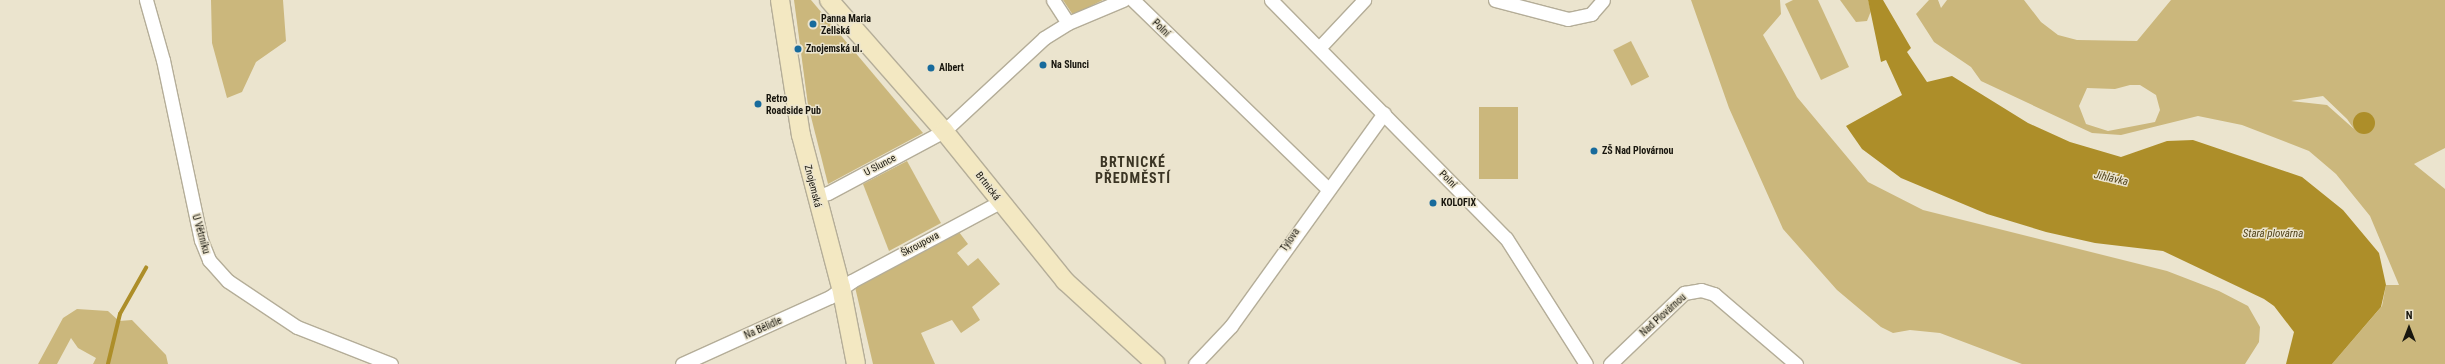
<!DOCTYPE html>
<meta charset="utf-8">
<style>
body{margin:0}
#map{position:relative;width:2445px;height:364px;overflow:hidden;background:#ebe4ce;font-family:"Roboto Condensed",sans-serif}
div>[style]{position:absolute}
.green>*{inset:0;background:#cbb77c;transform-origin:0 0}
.water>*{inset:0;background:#ad8e29}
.round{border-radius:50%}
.stream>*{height:3.5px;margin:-1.75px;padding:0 1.75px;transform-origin:1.75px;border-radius:1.75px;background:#ad8e29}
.roads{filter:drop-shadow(1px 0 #b4ad98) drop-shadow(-1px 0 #b4ad98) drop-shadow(0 1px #b4ad98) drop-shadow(0 -1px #b4ad98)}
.minor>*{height:13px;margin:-6.5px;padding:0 6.5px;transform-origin:6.5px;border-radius:6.5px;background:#fff}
.secondary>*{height:18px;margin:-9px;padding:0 9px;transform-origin:9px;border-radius:9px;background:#f3e8c2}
.dots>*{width:11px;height:11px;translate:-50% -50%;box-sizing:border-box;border:2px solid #ebe4ce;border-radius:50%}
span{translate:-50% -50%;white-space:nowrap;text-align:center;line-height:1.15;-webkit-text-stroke:3px #ebe4ce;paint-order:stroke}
.poi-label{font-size:10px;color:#18160e;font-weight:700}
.left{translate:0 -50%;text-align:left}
.street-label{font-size:10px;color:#18160e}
.water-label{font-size:11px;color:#53451d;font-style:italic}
.district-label{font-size:14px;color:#3b3524;font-weight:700;letter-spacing:1px}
.north{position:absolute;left:2389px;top:308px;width:40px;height:40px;-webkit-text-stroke:3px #ebe4ce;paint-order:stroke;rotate:0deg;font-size:11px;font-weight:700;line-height:16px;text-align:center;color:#18160e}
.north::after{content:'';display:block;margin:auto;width:14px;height:18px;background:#18160e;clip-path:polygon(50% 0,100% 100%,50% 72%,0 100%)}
</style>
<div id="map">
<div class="green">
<div style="clip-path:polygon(211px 0,283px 0,286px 41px,256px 62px,242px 92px,227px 98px,212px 43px)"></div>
<div style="clip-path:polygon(794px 0,811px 0,923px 133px,828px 184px,808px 105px)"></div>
<div style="clip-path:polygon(1063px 0,1103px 0,1073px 15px)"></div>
<div style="clip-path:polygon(1691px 0,1780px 0,1781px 14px,1763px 35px,1797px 97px,1868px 182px,1923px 210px,2167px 271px,2219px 291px,2248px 306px,2260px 327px,2259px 342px,2245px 364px,2022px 364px,1940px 333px,1910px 330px,1893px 333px,1881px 327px,1837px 290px,1783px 229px,1729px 108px)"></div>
<div style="clip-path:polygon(1793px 0,1818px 0,1849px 67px,1821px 80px,1785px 4px)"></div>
<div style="clip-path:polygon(1840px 0,1868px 0,1871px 11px,1867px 21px,1856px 22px)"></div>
<div style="clip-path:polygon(evenodd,1929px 0,1938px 0,1941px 8px,1947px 0,2024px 0,2041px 22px,2058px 35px,2077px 40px,2137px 41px,2171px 0,2445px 0,2445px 148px,2414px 164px,2445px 189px,2445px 364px,2332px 364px,2382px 306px,2386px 285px,2399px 285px,2370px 216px,2336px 174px,2309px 151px,2242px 125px,2198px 116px,2121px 135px,2092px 133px,1981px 81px,1971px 67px,1934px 42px,1916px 14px,1929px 0,2130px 85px,2140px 85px,2156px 95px,2160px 110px,2155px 122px,2108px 131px,2086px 124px,2079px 106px,2087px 88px,2115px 89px,2130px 85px,1929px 0,2323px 96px,2347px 119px,2354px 129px,2327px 105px,2291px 101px,2323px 96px)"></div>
<div style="left:1631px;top:41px;width:40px;height:20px;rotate:63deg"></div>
<div style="left:1479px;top:107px;width:39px;height:72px"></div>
<div style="clip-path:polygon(907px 161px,941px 223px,889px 251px,863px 184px)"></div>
<div style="clip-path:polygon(959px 232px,968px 244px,957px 253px,968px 266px,978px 258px,1000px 284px,972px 307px,980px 320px,961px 333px,952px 320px,921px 333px,935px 364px,873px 364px,855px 287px)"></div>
<div style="clip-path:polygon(77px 309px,108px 311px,119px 321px,132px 320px,166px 355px,168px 364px,93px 364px,96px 358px,78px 348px,71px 338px,57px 364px,38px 364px,63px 318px)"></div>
</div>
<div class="water">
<div style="clip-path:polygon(1868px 0,1883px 0,1911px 48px,1907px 52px,1927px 82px,1952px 76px,2028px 123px,2070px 142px,2121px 157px,2167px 141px,2193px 140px,2302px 177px,2343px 210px,2379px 253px,2386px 285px,2381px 307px,2332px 364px,2286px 364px,2294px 332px,2274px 306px,2264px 299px,2163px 251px,2095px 243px,2046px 232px,1987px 214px,1901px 178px,1862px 149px,1846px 126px,1902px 95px,1886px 60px,1881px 62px)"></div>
<div class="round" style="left:2353px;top:112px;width:22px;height:22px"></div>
</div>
<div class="stream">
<div style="left:108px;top:364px;width:51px;rotate:-76.5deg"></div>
<div style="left:120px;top:314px;width:53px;rotate:-60.5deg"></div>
</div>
<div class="roads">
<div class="minor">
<div style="left:146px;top:0;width:62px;rotate:74.2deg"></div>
<div style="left:163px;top:60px;width:184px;rotate:78.1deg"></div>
<div style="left:201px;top:240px;width:22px;rotate:68deg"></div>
<div style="left:209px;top:260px;width:28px;rotate:48deg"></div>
<div style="left:228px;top:281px;width:83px;rotate:33.7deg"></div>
<div style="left:297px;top:327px;width:101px;rotate:21.5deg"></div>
<div style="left:1053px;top:0;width:27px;rotate:57deg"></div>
<div style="left:1133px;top:0;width:272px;rotate:44.1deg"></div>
<div style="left:1271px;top:0;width:334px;rotate:45.4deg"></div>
<div style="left:1506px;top:238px;width:149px;rotate:57.6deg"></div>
<div style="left:1495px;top:0;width:75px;rotate:14.6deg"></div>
<div style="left:1568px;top:19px;width:24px;rotate:-12deg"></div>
<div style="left:1591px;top:14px;width:18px;rotate:-49deg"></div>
<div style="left:1319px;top:48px;width:66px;rotate:-46.8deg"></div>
<div style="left:815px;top:196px;width:13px;rotate:-13deg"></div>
<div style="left:828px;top:193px;width:132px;rotate:-28.1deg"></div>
<div style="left:944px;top:131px;width:137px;rotate:-42.9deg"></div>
<div style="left:1044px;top:38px;width:28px;rotate:-32deg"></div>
<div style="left:1068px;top:23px;width:60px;rotate:-22.7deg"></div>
<div style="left:682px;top:364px;width:162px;rotate:-24.4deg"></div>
<div style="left:830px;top:297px;width:27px;rotate:-36deg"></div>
<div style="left:852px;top:281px;width:168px;rotate:-28.1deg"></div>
<div style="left:1195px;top:364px;width:52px;rotate:-46.5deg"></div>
<div style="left:1231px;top:326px;width:262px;rotate:-54.3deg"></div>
<div style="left:1610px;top:364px;width:103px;rotate:-43.8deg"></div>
<div style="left:1684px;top:293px;width:17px;rotate:-10deg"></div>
<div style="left:1701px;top:290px;width:14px;rotate:17deg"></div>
<div style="left:1714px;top:294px;width:108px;rotate:40.5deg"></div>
</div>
<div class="secondary">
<div style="left:780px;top:0;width:137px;rotate:81.2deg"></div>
<div style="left:801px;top:135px;width:157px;rotate:75.3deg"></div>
<div style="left:841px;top:287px;width:78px;rotate:79deg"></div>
<div style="left:829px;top:0;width:174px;rotate:48.7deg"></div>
<div style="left:944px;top:131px;width:193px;rotate:51.1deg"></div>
<div style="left:1065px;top:281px;width:123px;rotate:42.4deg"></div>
</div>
</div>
<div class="dots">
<div style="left:813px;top:24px;background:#186b9c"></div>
<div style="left:798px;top:49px;background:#186b9c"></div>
<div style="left:1043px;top:65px;background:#186b9c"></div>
<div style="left:931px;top:68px;background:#186b9c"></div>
<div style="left:758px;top:104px;background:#186b9c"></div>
<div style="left:1594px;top:151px;background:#186b9c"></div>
<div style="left:1433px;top:203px;background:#186b9c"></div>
</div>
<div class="poi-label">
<span class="left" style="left:821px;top:24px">Panna Maria<br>Zellská</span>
<span class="left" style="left:806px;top:49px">Znojemská ul.</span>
<span class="left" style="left:1051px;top:65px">Na Slunci</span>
<span class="left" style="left:939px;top:68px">Albert</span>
<span class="left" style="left:766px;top:104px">Retro<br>Roadside Pub</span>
<span class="left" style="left:1602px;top:151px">ZŠ Nad Plovárnou</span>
<span class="left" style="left:1441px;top:203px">KOLOFIX</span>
</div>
<div class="street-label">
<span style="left:1161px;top:28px;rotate:44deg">Polní</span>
<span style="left:880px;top:165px;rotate:-28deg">U Slunce</span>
<span style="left:1448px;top:179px;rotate:45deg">Polní</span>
<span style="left:813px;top:186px;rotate:76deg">Znojemská</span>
<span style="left:988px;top:186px;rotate:52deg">Brtnická</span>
<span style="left:201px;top:234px;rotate:74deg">U Větrníku</span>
<span style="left:1290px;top:240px;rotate:-56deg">Tylova</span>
<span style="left:920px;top:244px;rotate:-28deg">Škroupova</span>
<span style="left:1663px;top:315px;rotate:-42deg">Nad Plovárnou</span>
<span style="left:763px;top:328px;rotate:-24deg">Na Bělidle</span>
</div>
<div class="water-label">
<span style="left:2111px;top:179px;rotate:13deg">Jihlávka</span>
<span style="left:2273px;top:234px">Stará plovárna</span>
</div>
<div class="district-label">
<span style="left:1133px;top:170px">BRTNICKÉ<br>PŘEDMĚSTÍ</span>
</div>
<div class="north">N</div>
</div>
